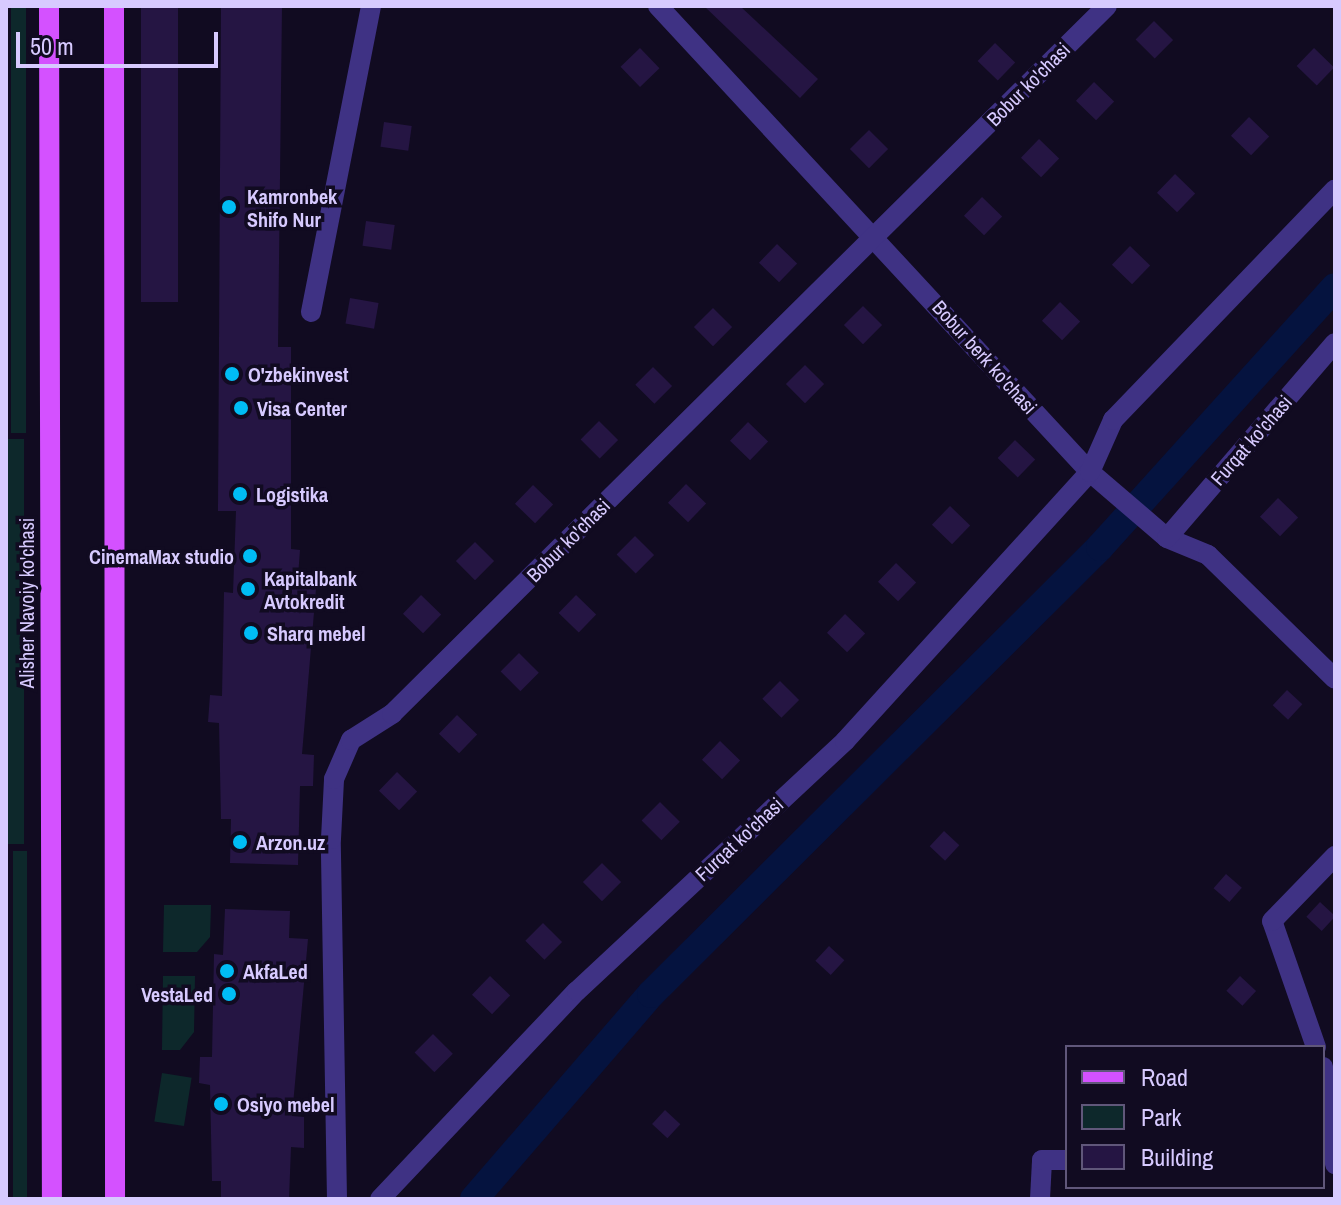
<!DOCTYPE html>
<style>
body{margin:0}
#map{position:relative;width:1341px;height:1205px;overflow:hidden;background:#110b21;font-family:"Archivo Narrow",sans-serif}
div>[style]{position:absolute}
.green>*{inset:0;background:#0d282b;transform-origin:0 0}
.canal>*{height:28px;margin:-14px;padding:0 14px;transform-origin:14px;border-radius:14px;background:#05133f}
.building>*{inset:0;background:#251543;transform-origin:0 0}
.minor>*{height:20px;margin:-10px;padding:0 10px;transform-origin:10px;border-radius:10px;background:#3f3284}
.primary>*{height:20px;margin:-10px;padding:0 10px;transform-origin:10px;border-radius:10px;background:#d451ff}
.dots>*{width:22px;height:22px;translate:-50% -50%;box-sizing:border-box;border:4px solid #110b21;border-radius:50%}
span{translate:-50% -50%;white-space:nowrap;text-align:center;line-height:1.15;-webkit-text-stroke:7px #110b21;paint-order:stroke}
.street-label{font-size:20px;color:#d7caff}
.poi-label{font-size:20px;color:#d7caff;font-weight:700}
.left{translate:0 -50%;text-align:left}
.right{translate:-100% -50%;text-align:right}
.frame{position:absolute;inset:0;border:8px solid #d7caff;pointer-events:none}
.legend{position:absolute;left:1065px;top:1045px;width:260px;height:144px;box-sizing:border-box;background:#110b21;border:2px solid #60577a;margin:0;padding:10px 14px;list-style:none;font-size:24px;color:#d7caff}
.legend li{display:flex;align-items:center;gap:16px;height:40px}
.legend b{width:40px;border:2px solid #60577a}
.scale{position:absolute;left:16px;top:32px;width:202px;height:36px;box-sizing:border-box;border:4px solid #d7caff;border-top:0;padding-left:10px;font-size:24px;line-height:28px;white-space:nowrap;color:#d7caff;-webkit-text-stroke:6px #110b21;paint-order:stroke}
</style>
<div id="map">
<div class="green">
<div style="left:11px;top:6px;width:15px;height:427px"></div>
<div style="left:8px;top:439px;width:16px;height:405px"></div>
<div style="left:13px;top:851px;width:14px;height:348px"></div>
<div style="clip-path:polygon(164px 905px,211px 905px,210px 937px,197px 952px,163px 952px)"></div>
<div style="clip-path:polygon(163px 976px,195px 976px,194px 1032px,180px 1050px,162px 1050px)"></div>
<div style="left:162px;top:1073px;width:30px;height:49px;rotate:9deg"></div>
</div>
<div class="canal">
<div style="left:474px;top:1199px;width:271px;rotate:-49.2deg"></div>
<div style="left:651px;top:994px;width:634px;rotate:-44.87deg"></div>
<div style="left:1100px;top:547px;width:350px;rotate:-47.9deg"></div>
</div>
<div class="building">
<div style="left:141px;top:6px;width:37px;height:296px"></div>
<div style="clip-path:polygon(221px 6px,282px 6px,278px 347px,291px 347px,291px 549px,300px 550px,298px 576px,317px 577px,302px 754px,314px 755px,313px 786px,300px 786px,298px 865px,230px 863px,231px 819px,221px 819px,219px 723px,208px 722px,210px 695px,222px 696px,224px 592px,233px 593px,236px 511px,218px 511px)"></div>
<div style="clip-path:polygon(704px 6px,740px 6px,818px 79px,800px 98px)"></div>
<div style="left:1154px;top:21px;width:27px;height:26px;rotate:45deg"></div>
<div style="left:995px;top:43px;width:28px;height:25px;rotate:44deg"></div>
<div style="left:640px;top:48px;width:28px;height:27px;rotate:46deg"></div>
<div style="left:1314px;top:48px;width:28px;height:25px;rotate:44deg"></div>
<div style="left:1094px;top:82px;width:28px;height:26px;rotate:44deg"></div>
<div style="left:1249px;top:117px;width:28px;height:26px;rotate:44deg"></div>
<div style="left:384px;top:122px;width:28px;height:25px;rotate:8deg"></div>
<div style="left:869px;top:130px;width:27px;height:27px;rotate:45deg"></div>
<div style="left:1039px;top:139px;width:28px;height:26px;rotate:44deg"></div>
<div style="left:1175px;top:174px;width:28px;height:26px;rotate:44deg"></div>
<div style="left:982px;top:197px;width:28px;height:26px;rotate:44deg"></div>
<div style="left:366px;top:221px;width:29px;height:25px;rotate:8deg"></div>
<div style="left:777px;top:244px;width:28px;height:26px;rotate:44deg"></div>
<div style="left:1130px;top:246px;width:28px;height:26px;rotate:44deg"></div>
<div style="left:350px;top:298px;width:29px;height:26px;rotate:10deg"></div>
<div style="left:1060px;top:302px;width:28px;height:26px;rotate:44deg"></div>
<div style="left:863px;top:306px;width:27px;height:27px;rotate:45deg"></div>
<div style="left:713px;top:308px;width:27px;height:27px;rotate:45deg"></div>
<div style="left:805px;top:365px;width:27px;height:27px;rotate:45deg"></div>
<div style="left:653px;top:367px;width:27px;height:25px;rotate:45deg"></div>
<div style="left:599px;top:421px;width:27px;height:26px;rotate:45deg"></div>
<div style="left:748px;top:422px;width:28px;height:26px;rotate:44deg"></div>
<div style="left:1015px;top:440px;width:28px;height:25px;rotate:44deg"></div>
<div style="left:686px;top:484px;width:28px;height:26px;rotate:44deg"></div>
<div style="left:533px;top:485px;width:28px;height:26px;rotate:44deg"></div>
<div style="left:1278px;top:498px;width:28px;height:26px;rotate:44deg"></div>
<div style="left:950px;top:506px;width:28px;height:26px;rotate:44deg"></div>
<div style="left:635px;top:536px;width:27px;height:26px;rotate:45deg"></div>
<div style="left:475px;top:542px;width:27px;height:27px;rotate:45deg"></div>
<div style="left:896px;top:563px;width:28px;height:26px;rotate:44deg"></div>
<div style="left:421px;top:595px;width:28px;height:26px;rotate:44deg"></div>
<div style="left:576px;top:595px;width:28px;height:25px;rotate:44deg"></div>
<div style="left:845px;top:614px;width:28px;height:26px;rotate:44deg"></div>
<div style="left:519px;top:653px;width:28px;height:26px;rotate:45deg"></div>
<div style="left:780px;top:681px;width:27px;height:25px;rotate:45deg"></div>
<div style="left:1287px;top:690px;width:21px;height:21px;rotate:43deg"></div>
<div style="left:457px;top:715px;width:28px;height:26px;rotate:44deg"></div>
<div style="left:720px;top:741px;width:28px;height:26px;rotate:44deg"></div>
<div style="left:397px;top:772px;width:28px;height:26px;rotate:44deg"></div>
<div style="left:660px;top:802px;width:28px;height:26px;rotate:45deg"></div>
<div style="left:944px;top:831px;width:21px;height:21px;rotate:43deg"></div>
<div style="left:602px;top:863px;width:27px;height:27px;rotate:45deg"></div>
<div style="left:1226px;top:874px;width:21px;height:19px;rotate:41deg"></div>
<div style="left:1320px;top:902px;width:21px;height:20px;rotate:43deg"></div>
<div style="clip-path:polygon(225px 909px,290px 911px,289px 938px,308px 939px,292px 1116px,304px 1117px,304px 1148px,291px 1147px,289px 1199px,221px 1199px,221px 1181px,212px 1181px,210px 1085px,199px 1083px,200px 1057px,212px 1057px,214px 954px,223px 955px)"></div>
<div style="left:543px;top:923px;width:27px;height:25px;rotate:45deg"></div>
<div style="left:829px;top:946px;width:21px;height:20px;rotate:43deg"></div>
<div style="left:490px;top:976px;width:28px;height:26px;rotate:44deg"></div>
<div style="left:1240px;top:976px;width:22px;height:20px;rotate:43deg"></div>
<div style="left:433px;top:1034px;width:28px;height:26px;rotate:45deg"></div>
<div style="left:665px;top:1110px;width:21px;height:19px;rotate:43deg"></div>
</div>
<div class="minor">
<div style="left:658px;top:6px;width:635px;rotate:47.17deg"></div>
<div style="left:1090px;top:472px;width:101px;rotate:40.6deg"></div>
<div style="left:1167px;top:538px;width:44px;rotate:22.5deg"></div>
<div style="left:1208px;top:555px;width:177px;rotate:44.3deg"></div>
<div style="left:311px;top:312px;width:312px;rotate:-78.9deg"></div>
<div style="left:1167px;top:538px;width:257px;rotate:-49.3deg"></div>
<div style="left:1316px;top:1047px;width:133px;rotate:-109.2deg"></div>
<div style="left:1272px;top:921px;width:91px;rotate:-45.9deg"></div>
<div style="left:1323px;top:1067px;width:98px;rotate:82.9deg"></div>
<div style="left:337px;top:1199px;width:360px;rotate:-91deg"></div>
<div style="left:331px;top:839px;width:60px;rotate:-87.1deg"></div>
<div style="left:334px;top:779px;width:43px;rotate:-66.4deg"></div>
<div style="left:351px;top:740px;width:49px;rotate:-32.4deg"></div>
<div style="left:392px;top:714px;width:1006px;rotate:-44.72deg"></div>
<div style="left:380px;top:1199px;width:286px;rotate:-46.6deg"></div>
<div style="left:577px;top:991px;width:367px;rotate:-43deg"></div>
<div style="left:845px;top:741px;width:364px;rotate:-47.7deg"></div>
<div style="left:1090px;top:472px;width:57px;rotate:-66.1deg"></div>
<div style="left:1113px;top:420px;width:320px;rotate:-46.1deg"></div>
<div style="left:1040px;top:1199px;width:39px;rotate:-87deg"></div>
<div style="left:1042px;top:1160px;width:25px"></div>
</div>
<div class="primary">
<div style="left:49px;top:6px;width:1193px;rotate:89.86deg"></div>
<div style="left:114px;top:6px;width:1193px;rotate:89.95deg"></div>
</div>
<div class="dots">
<div style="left:229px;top:207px;background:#00bdf5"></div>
<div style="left:232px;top:374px;background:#00bdf5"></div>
<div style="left:241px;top:408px;background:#00bdf5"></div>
<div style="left:240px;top:494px;background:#00bdf5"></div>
<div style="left:250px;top:556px;background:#00bdf5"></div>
<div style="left:248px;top:589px;background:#00bdf5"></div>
<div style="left:251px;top:633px;background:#00bdf5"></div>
<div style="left:240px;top:842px;background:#00bdf5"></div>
<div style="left:227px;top:971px;background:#00bdf5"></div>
<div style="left:229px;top:994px;background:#00bdf5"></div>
<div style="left:221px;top:1104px;background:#00bdf5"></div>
</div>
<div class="street-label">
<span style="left:1028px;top:84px;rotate:-45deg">Bobur ko'chasi</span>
<span style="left:985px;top:357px;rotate:48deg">Bobur berk ko'chasi</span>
<span style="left:1251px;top:440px;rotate:-49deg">Furqat ko'chasi</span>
<span style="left:568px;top:540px;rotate:-45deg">Bobur ko'chasi</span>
<span style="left:26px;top:603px;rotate:-90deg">Alisher Navoiy ko'chasi</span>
<span style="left:739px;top:839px;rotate:-43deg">Furqat ko'chasi</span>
</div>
<div class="poi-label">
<span class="left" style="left:247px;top:208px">Kamronbek<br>Shifo Nur</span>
<span class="left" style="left:248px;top:374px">O'zbekinvest</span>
<span class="left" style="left:257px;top:408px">Visa Center</span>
<span class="left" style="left:256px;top:494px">Logistika</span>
<span class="right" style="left:234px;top:556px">CinemaMax studio</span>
<span class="left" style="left:264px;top:590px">Kapitalbank<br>Avtokredit</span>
<span class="left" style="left:267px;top:633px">Sharq mebel</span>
<span class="left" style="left:256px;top:842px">Arzon.uz</span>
<span class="left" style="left:243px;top:971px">AkfaLed</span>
<span class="right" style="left:213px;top:994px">VestaLed</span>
<span class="left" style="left:237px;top:1104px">Osiyo mebel</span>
</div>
<div class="frame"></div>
<ul class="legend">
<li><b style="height:10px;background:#d451ff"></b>Road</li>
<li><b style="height:22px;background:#0d282b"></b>Park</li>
<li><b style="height:22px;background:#251543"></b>Building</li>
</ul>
<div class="scale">50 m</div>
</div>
